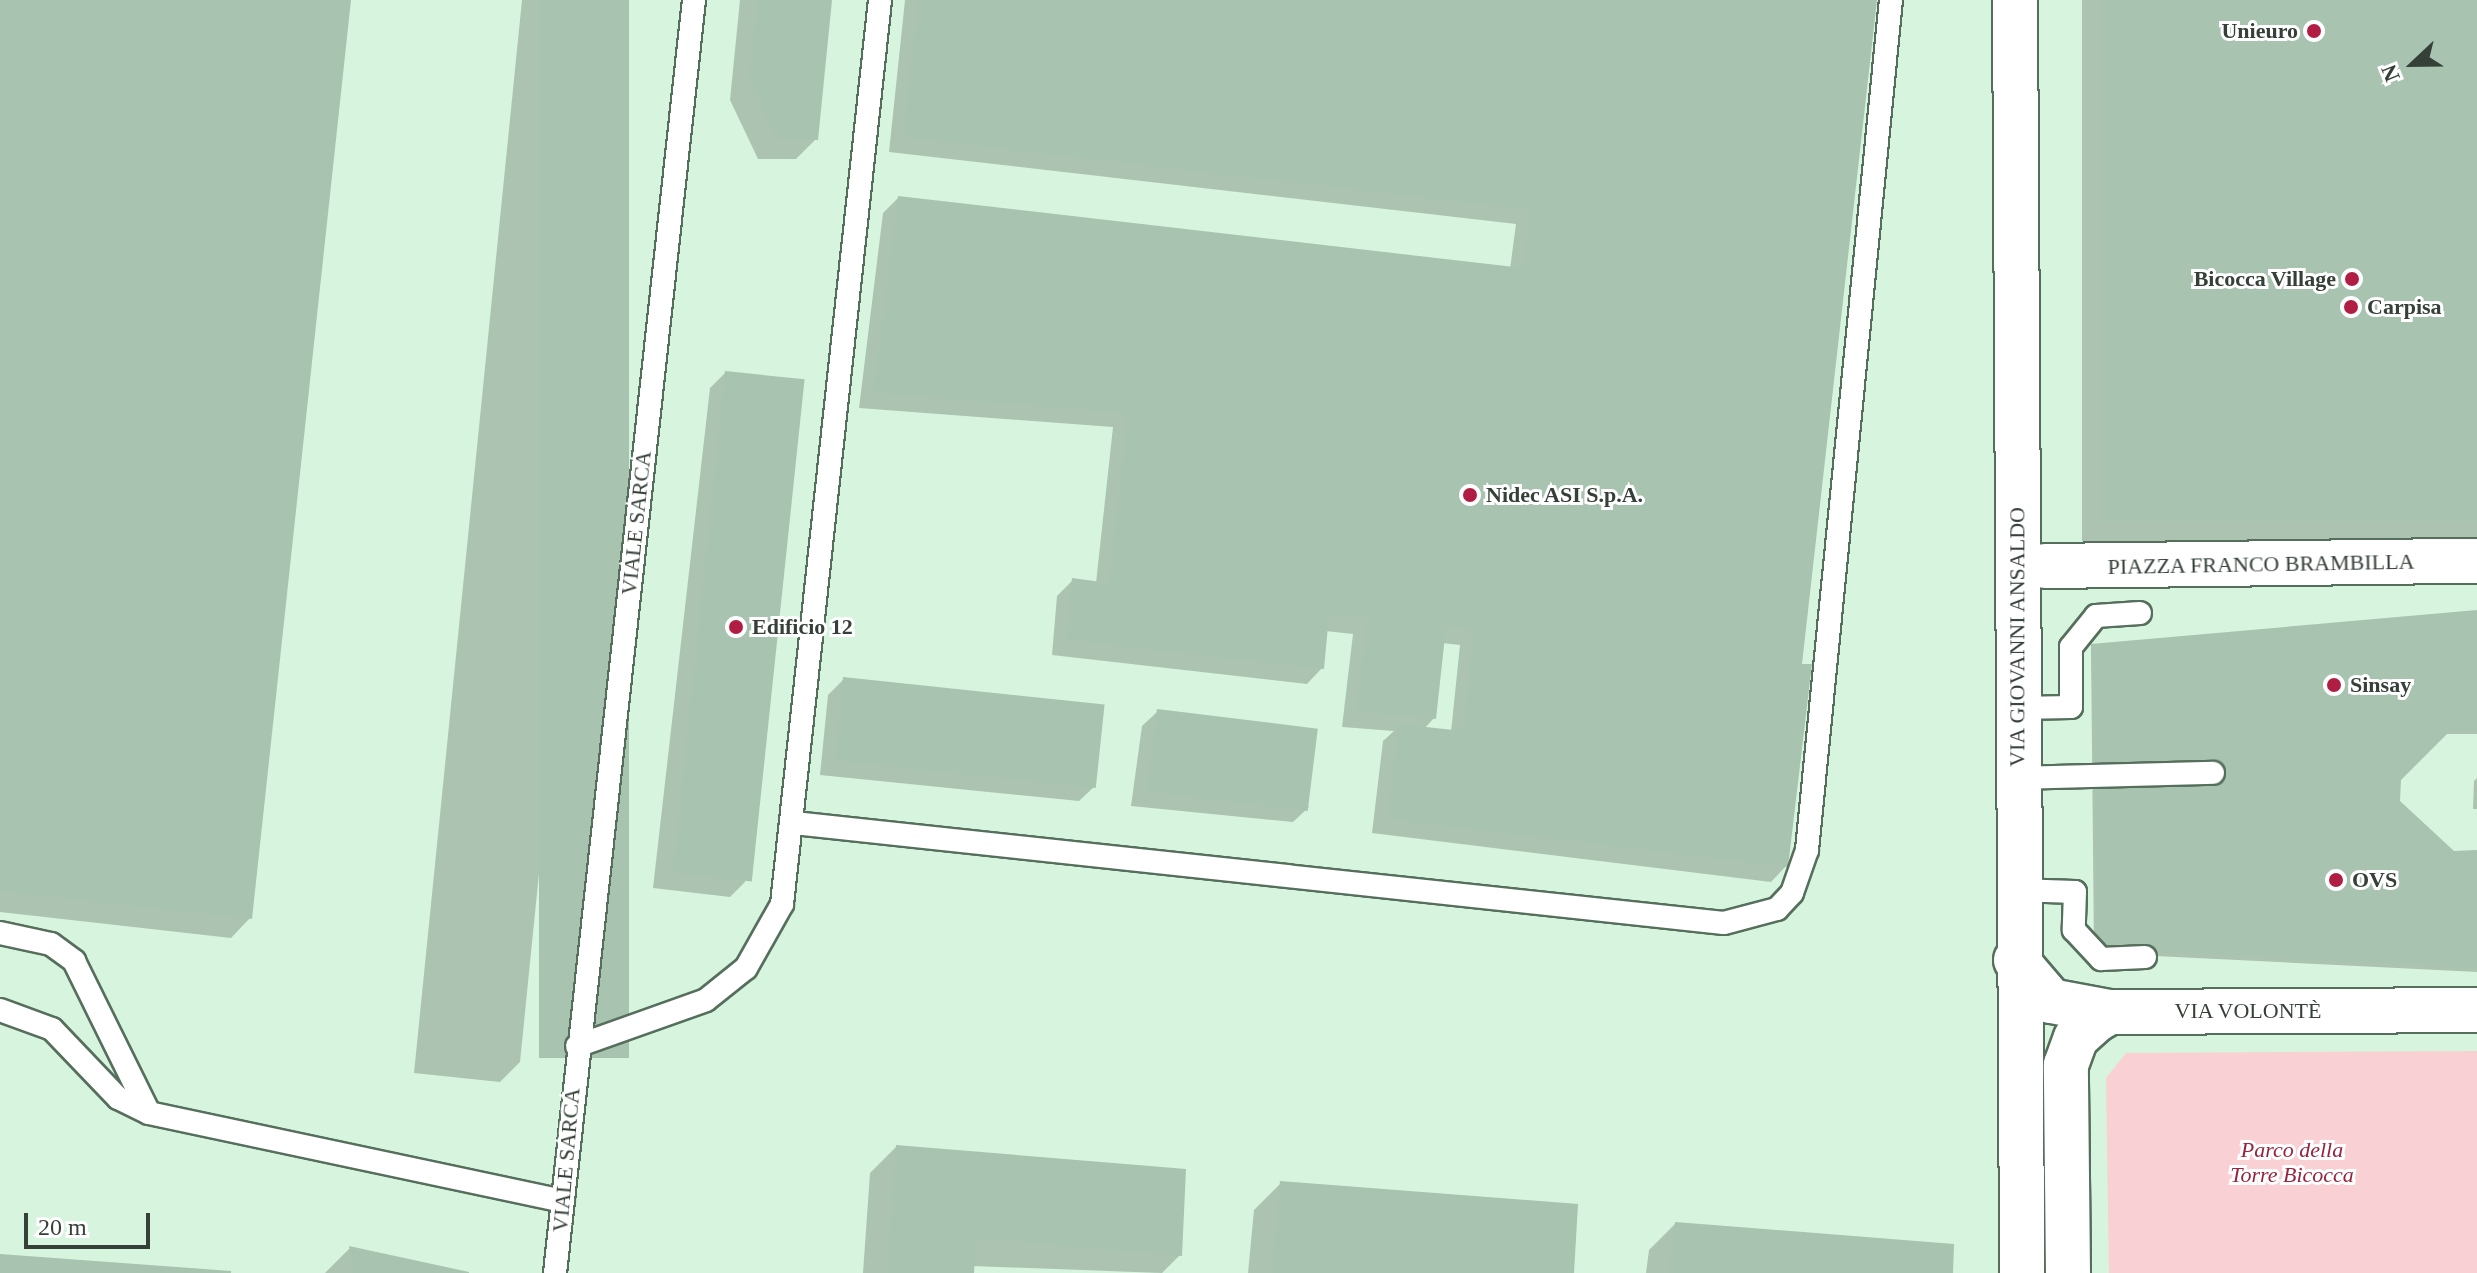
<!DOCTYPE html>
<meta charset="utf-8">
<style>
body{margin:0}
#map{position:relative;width:2477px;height:1273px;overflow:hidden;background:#d7f4df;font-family:"Times New Roman",serif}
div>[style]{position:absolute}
.green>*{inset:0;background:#f9d0d3}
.shadow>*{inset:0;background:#0003;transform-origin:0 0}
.building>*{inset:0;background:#a8c3af;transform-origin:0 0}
.roads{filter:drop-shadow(2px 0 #566f5d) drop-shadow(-2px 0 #566f5d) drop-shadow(0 2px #566f5d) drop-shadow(0 -2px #566f5d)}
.lane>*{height:22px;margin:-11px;padding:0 11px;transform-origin:11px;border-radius:11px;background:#fff}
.street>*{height:44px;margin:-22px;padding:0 22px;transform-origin:22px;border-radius:22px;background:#fff}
.dots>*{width:22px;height:22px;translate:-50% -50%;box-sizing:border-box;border:4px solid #fff;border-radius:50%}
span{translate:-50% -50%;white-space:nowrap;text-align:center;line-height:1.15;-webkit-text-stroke:6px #fff;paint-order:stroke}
.poi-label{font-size:22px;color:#354038;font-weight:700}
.right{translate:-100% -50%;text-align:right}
.left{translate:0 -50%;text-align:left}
.street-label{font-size:22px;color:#354038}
.park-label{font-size:22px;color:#95243d;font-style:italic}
.north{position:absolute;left:2373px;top:24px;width:80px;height:80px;-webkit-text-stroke:6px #fff;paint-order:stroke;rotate:248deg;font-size:22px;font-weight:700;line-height:32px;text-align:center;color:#354038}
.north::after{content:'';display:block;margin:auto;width:28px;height:36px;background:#354038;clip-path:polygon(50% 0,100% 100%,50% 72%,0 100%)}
.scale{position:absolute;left:24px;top:1213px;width:126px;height:36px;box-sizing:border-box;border:4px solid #354038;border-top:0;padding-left:10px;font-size:24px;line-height:28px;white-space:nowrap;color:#354038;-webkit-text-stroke:6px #fff;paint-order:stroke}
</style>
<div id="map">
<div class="green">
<div style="clip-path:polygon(2477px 1051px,2477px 1273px,2109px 1273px,2106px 1078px,2126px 1053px)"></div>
</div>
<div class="shadow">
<div style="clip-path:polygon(0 0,349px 0,250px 918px,231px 938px,0 912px)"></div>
<div style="clip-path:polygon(522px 0,627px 0,520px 1062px,500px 1082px,414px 1073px)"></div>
<div style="clip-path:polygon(740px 0,830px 0,816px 139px,796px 159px,758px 159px,730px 100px)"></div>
<div style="clip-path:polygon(evenodd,905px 0,1875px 0,1800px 666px,1786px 866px,1771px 882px,1372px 833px,1383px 741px,1394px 731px,1342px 727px,1353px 634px,1325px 631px,1322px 668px,1307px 684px,1052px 655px,1057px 596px,1073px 580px,1096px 583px,1113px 427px,859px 408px,883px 213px,898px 198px,1510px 269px,1516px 224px,889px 152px,905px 0,1442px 643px,1460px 645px,1451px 732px,1424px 729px,1434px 718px,1442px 643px)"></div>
<div style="left:2082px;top:0;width:395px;height:541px"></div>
<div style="clip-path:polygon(725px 373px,745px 882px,730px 897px,653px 888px,710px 388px)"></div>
<div style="clip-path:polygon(2477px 612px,2477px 734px,2444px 734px,2399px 779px,2398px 802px,2453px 853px,2477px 852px,2477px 972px,2094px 953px,2091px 646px)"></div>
<div style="clip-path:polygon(844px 679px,1095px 786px,1079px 801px,820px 775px,828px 695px)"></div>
<div style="clip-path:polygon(1158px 711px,1309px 807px,1293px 822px,1131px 806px,1142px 726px)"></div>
<div style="clip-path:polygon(2477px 778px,2477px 809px,2473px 809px,2474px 781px)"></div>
<div style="clip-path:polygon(896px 1147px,1180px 1255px,1162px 1273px,972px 1266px,972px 1273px,863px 1273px,870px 1173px)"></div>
<div style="clip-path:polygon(1281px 1183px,1572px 1273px,1248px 1273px,1254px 1210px)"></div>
<div style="clip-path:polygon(1675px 1224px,1951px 1273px,1646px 1273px,1649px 1250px)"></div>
<div style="clip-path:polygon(349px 1249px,463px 1272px,463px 1273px,325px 1273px)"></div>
</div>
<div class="building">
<div style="clip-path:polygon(0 0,351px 0,252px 919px,0 891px)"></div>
<div style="left:539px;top:0;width:90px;height:1058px"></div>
<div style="clip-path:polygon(757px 0,832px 0,818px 140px,778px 140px,749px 80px)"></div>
<div style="clip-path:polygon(918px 0,1877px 0,1802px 664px,1812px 664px,1788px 867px,1387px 819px,1398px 724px,1463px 731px,1474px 630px,1446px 627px,1436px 719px,1356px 712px,1367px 619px,1329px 615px,1324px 669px,1066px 640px,1072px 578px,1109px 583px,1127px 413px,873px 393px,898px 196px,1523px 268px,1530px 210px,903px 137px)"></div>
<div style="left:2101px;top:0;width:376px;height:522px"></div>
<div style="left:725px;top:371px;width:80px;height:505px;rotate:6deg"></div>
<div style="clip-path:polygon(2477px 610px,2477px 730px,2451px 730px,2401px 780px,2400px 801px,2454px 851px,2477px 850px,2477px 968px,2098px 949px,2091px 644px)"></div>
<div style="left:843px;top:677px;width:263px;height:84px;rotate:6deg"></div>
<div style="left:1157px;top:709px;width:162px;height:83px;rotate:7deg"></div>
<div style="clip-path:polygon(896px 1145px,1186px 1169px,1182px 1256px,976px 1238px,974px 1273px,887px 1273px)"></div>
<div style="clip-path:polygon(1280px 1181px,1578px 1204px,1574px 1273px,1271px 1273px)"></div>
<div style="clip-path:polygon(1675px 1222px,1954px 1244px,1953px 1273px,1669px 1273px)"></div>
<div style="clip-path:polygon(349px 1246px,469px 1272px,469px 1273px,353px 1273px)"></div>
<div style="clip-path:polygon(0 1254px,231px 1271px,231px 1273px,0 1273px)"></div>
</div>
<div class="roads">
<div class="lane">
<div style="left:2017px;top:708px;width:54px;rotate:-1.1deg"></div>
<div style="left:2071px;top:707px;width:60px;rotate:-90deg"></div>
<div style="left:2071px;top:647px;width:40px;rotate:-51deg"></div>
<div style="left:2096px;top:616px;width:44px;rotate:-3.9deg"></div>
<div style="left:2017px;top:778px;width:196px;rotate:-1.5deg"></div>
<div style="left:794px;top:823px;width:935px;rotate:6.14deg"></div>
<div style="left:1724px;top:923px;width:55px;rotate:-14.8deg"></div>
<div style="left:1777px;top:909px;width:22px;rotate:-47deg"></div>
<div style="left:1792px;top:893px;width:46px;rotate:-70.8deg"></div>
<div style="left:1807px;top:850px;width:854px;rotate:-84.36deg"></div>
<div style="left:2016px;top:890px;width:59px;rotate:1.9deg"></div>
<div style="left:2075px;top:892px;width:38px;rotate:92deg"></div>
<div style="left:2074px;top:930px;width:40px;rotate:47deg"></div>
<div style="left:2101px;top:959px;width:44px;rotate:-2.6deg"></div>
<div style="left:0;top:933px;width:52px;rotate:12.2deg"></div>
<div style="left:51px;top:944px;width:29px;rotate:36deg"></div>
<div style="left:74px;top:961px;width:169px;rotate:63.7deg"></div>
<div style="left:149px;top:1113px;width:34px;rotate:-154deg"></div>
<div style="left:118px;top:1098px;width:95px;rotate:-133.7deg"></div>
<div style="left:52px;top:1029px;width:55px;rotate:-159.9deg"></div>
<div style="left:577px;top:1046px;width:137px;rotate:-19.6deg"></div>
<div style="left:706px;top:1000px;width:51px;rotate:-38.7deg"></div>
<div style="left:746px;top:968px;width:73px;rotate:-60.6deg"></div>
<div style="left:782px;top:904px;width:909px;rotate:-83.81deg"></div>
<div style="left:149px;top:1113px;width:423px;rotate:12deg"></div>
<div style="left:555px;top:1273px;width:1281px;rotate:-83.77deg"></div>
</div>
<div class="street">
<div style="left:2015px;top:0;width:1273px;rotate:89.68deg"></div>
<div style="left:2045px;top:566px;width:432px;rotate:-0.7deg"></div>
<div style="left:2016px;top:960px;width:54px;rotate:49.5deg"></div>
<div style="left:2051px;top:1001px;width:60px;rotate:10.6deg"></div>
<div style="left:2068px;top:1273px;width:208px;rotate:-90.6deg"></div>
<div style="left:2066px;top:1065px;width:29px;rotate:-70deg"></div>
<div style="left:2076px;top:1038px;width:27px;rotate:-42deg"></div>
<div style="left:2096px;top:1020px;width:16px;rotate:-30deg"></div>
<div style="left:2110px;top:1012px;width:367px;rotate:-0.3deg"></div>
</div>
</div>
<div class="dots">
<div style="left:2314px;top:31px;background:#b11e44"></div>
<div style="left:2352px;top:279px;background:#b11e44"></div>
<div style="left:2351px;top:307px;background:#b11e44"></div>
<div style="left:1470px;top:495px;background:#b11e44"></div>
<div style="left:736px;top:627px;background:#b11e44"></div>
<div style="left:2334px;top:685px;background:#b11e44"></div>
<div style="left:2336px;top:880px;background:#b11e44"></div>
</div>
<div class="poi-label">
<span class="right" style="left:2298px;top:31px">Unieuro</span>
<span class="right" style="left:2336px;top:279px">Bicocca Village</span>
<span class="left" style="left:2367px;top:307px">Carpisa</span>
<span class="left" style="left:1486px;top:495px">Nidec ASI S.p.A.</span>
<span class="left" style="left:752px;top:627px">Edificio 12</span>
<span class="left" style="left:2350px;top:685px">Sinsay</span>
<span class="left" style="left:2352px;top:880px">OVS</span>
</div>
<div class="street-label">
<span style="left:636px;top:523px;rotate:-84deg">VIALE SARCA</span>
<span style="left:2261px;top:564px;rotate:-1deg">PIAZZA FRANCO BRAMBILLA</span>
<span style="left:2017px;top:637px;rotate:-90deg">VIA GIOVANNI ANSALDO</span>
<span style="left:2248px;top:1011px">VIA VOLONTÈ</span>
<span style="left:566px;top:1160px;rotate:-85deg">VIALE SARCA</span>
</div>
<div class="park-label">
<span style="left:2292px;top:1162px">Parco della<br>Torre Bicocca</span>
</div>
<div class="north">N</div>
<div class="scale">20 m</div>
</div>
